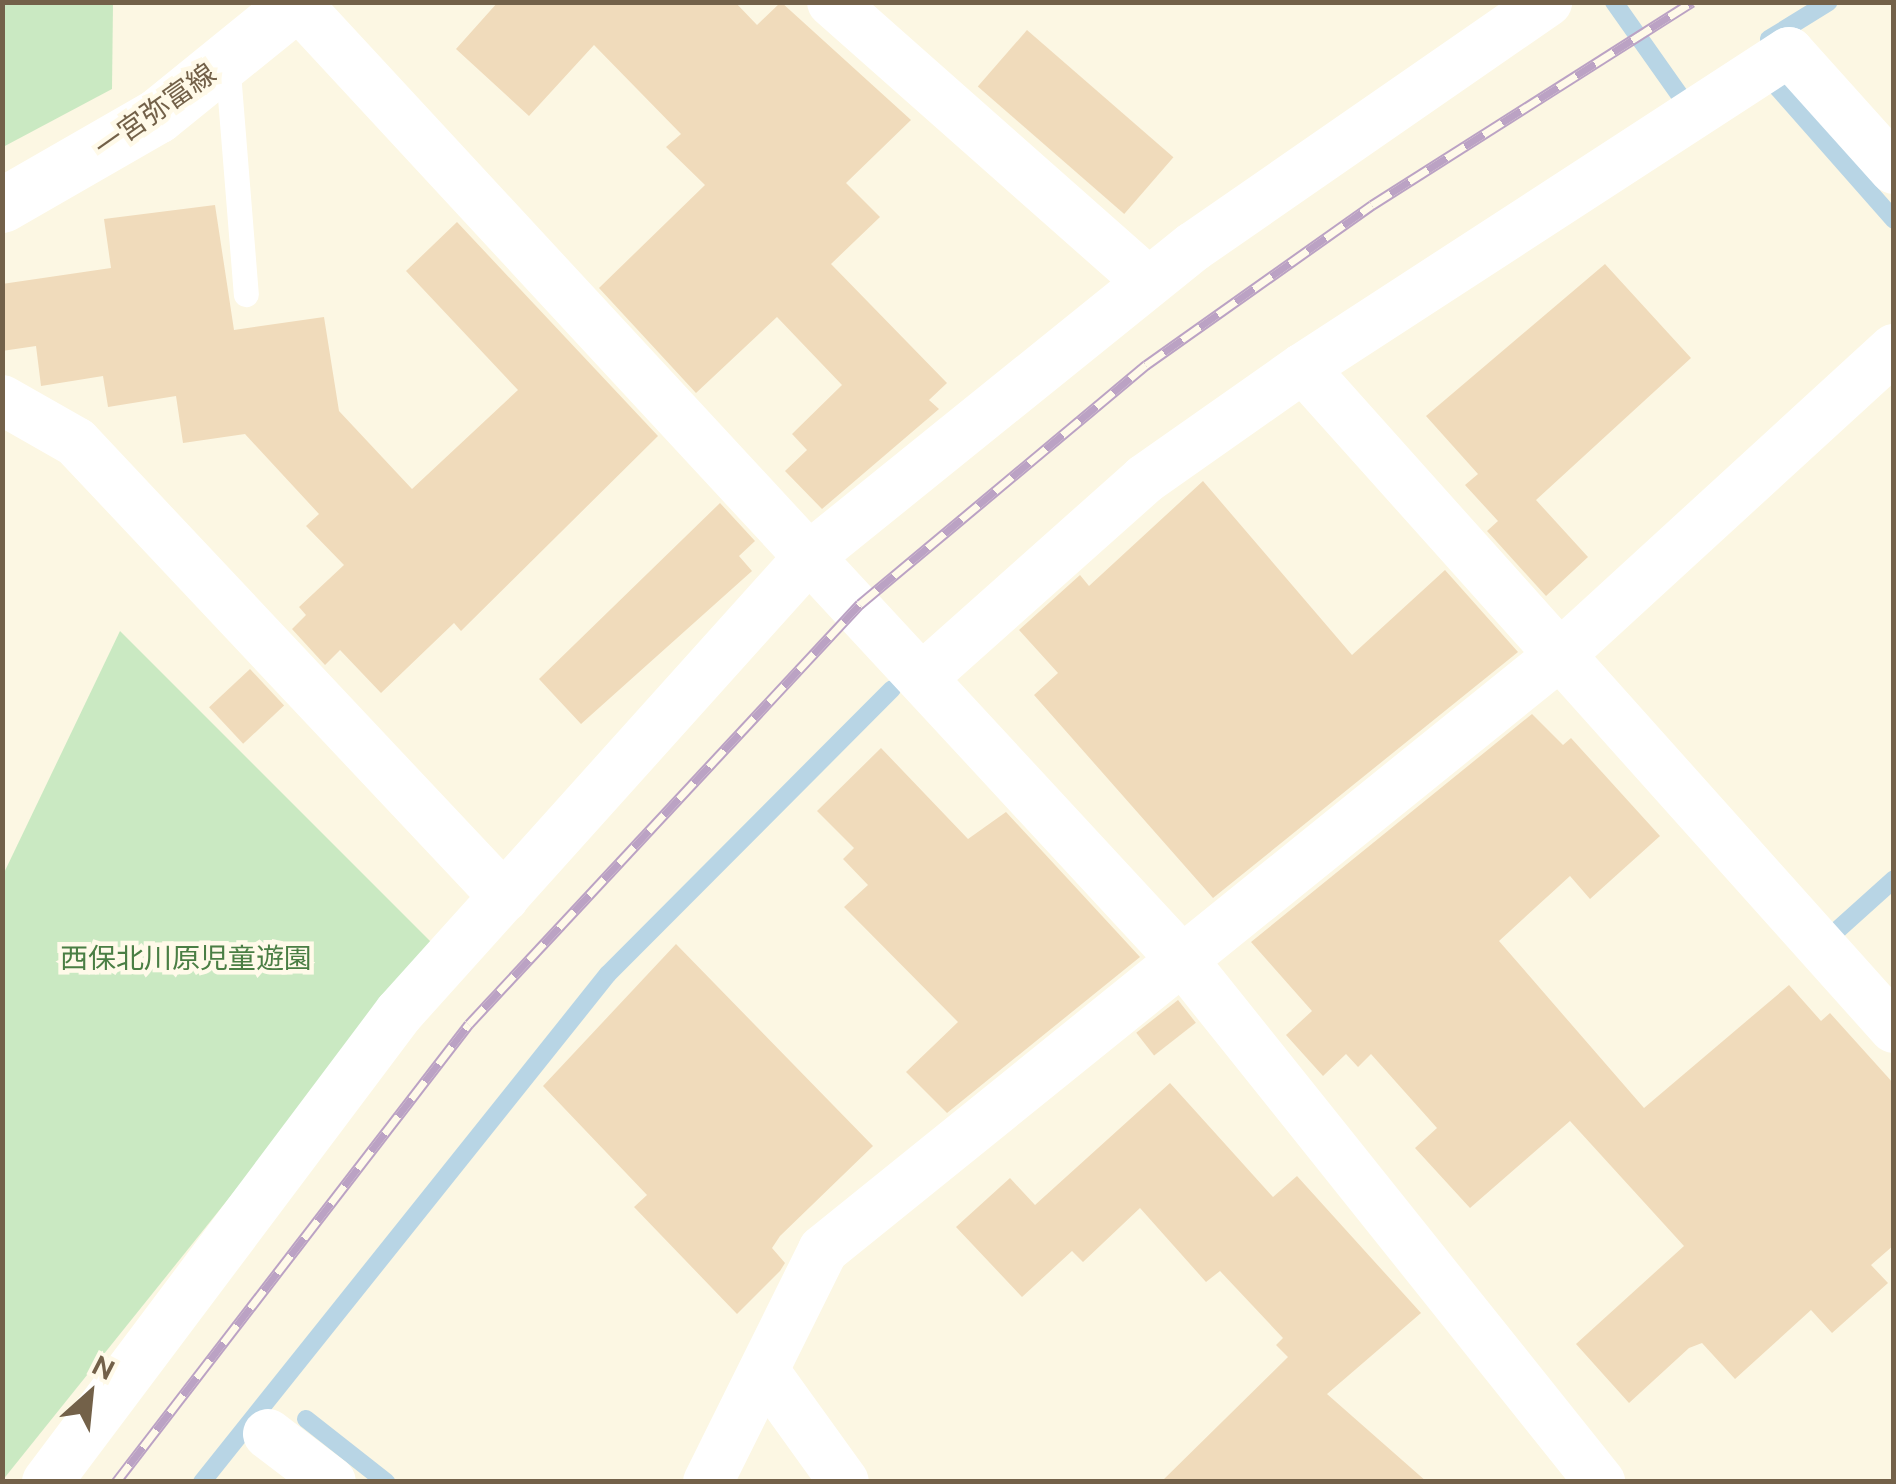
<!DOCTYPE html>
<meta charset="utf-8">
<style>
body{margin:0}
#map{position:relative;width:1896px;height:1484px;overflow:hidden;background:#fcf7e3;font-family:Ubuntu,"Noto Sans JP",sans-serif}
div>[style]{position:absolute}
.green>*{inset:0;background:#cae9c2}
.stream>*{height:18px;margin:-9px;padding:0 9px;transform-origin:9px;border-radius:9px;background:#b8d5e5}
.building>*{inset:0;background:#f0dbbb;transform-origin:0 0}
.service>*{height:25px;margin:-12.5px;padding:0 12.5px;transform-origin:12.5px;border-radius:12.5px;background:#fff}
.minor>*{height:50px;margin:-25px;padding:0 25px;transform-origin:25px;border-radius:25px;background:#fff}
.secondary>*{height:55px;margin:-27.5px;padding:0 27.5px;transform-origin:27.5px;border-radius:27.5px;background:#fff}
.rail>*{height:11px;margin-top:-5.5px;transform-origin:0;background:repeating-linear-gradient(90deg,#fffae9 0 22px,#bba2c4 0 44px);box-sizing:border-box;border-block:2px solid #bba2c4}
span{translate:-50% -50%;white-space:nowrap;text-align:center;line-height:1.15;-webkit-text-stroke:9px #fffae9;paint-order:stroke}
.street-label{font-size:28px;color:#736149}
.park-label{font-size:28px;color:#4a7e44}
.frame{position:absolute;inset:0;border:5px solid #736149;pointer-events:none}
.north{position:absolute;left:40px;top:1344px;width:100px;height:100px;-webkit-text-stroke:8px #fffae9;paint-order:stroke;rotate:27deg;font-size:28px;font-weight:700;line-height:40px;text-align:center;color:#736149}
.north::after{content:'';display:block;margin:auto;width:35px;height:45px;background:#736149;clip-path:polygon(50% 0,100% 100%,50% 72%,0 100%)}
</style>
<div id="map">
<div class="green">
<div style="clip-path:polygon(3px 2px,113px 3px,112px 89px,3px 147px)"></div>
<div style="clip-path:polygon(120px 631px,433px 944px,2px 1481px,2px 877px)"></div>
</div>
<div class="stream">
<div style="left:1614px;top:2px;width:113px;rotate:54.8deg"></div>
<div style="left:1769px;top:39px;width:70px;rotate:-31.7deg"></div>
<div style="left:1769px;top:78px;width:189px;rotate:48.6deg"></div>
<div style="left:1833px;top:934px;width:82px;rotate:-42deg"></div>
<div style="left:306px;top:1419px;width:102px;rotate:38.2deg"></div>
<div style="left:202px;top:1482px;width:650px;rotate:-51.37deg"></div>
<div style="left:608px;top:974px;width:402px;rotate:-45.1deg"></div>
</div>
<div class="building">
<div style="clip-path:polygon(498px 2px,735px 2px,757px 25px,781px 2px,911px 120px,846px 183px,880px 217px,831px 264px,947px 383px,929px 400px,939px 409px,822px 509px,785px 471px,807px 450px,792px 434px,842px 385px,777px 317px,696px 393px,599px 288px,705px 185px,666px 147px,681px 134px,594px 45px,529px 116px,456px 49px)"></div>
<div style="left:1027px;top:30px;width:194px;height:75px;rotate:41deg"></div>
<div style="clip-path:polygon(215px 205px,234px 330px,324px 317px,339px 411px,412px 489px,518px 390px,406px 271px,457px 222px,658px 436px,461px 631px,454px 623px,381px 693px,340px 650px,325px 665px,292px 629px,306px 615px,299px 607px,344px 565px,306px 526px,319px 514px,245px 434px,183px 443px,176px 396px,108px 407px,103px 376px,41px 386px,36px 346px,2px 351px,2px 284px,111px 268px,104px 219px)"></div>
<div style="clip-path:polygon(1605px 264px,1691px 358px,1536px 500px,1588px 557px,1546px 596px,1487px 531px,1498px 521px,1465px 485px,1478px 474px,1426px 416px)"></div>
<div style="clip-path:polygon(1203px 481px,1352px 655px,1445px 570px,1518px 652px,1213px 898px,1034px 695px,1058px 673px,1019px 630px,1080px 575px,1089px 586px)"></div>
<div style="clip-path:polygon(720px 503px,755px 541px,739px 556px,752px 571px,581px 724px,539px 679px)"></div>
<div style="left:250px;top:669px;width:50px;height:56px;rotate:47deg"></div>
<div style="clip-path:polygon(1532px 714px,1563px 745px,1571px 738px,1660px 836px,1590px 899px,1570px 876px,1499px 941px,1644px 1108px,1789px 985px,1821px 1021px,1830px 1013px,1894px 1084px,1894px 1245px,1871px 1265px,1888px 1283px,1832px 1333px,1811px 1310px,1735px 1379px,1702px 1343px,1689px 1348px,1629px 1403px,1576px 1344px,1684px 1246px,1570px 1121px,1470px 1208px,1415px 1148px,1437px 1128px,1371px 1054px,1358px 1067px,1346px 1054px,1323px 1076px,1286px 1035px,1312px 1011px,1251px 942px)"></div>
<div style="clip-path:polygon(881px 748px,968px 839px,1006px 812px,1140px 957px,947px 1113px,906px 1072px,958px 1022px,844px 907px,868px 885px,843px 859px,854px 848px,817px 811px)"></div>
<div style="clip-path:polygon(676px 944px,873px 1146px,780px 1236px,772px 1248px,785px 1263px,780px 1271px,737px 1314px,634px 1207px,647px 1195px,543px 1086px)"></div>
<div style="left:1178px;top:1000px;width:29px;height:53px;rotate:52deg"></div>
<div style="clip-path:polygon(1170px 1083px,1273px 1197px,1297px 1176px,1421px 1313px,1327px 1394px,1427px 1482px,1161px 1482px,1288px 1357px,1276px 1345px,1283px 1338px,1220px 1271px,1206px 1282px,1140px 1208px,1083px 1262px,1072px 1251px,1022px 1297px,956px 1227px,1010px 1178px,1035px 1205px)"></div>
</div>
<div class="service">
<div style="left:227px;top:60px;width:235px;rotate:85.4deg"></div>
</div>
<div class="minor">
<div style="left:832px;top:2px;width:422px;rotate:41.5deg"></div>
<div style="left:297px;top:4px;width:1307px;rotate:47.2deg"></div>
<div style="left:1185px;top:963px;width:665px;rotate:51.35deg"></div>
<div style="left:1894px;top:169px;width:157px;rotate:-131.9deg"></div>
<div style="left:1789px;top:52px;width:580px;rotate:146.97deg"></div>
<div style="left:1303px;top:368px;width:886px;rotate:48.16deg"></div>
<div style="left:2px;top:400px;width:85px;rotate:29.6deg"></div>
<div style="left:76px;top:442px;width:625px;rotate:46.75deg"></div>
<div style="left:924px;top:676px;width:296px;rotate:-41.7deg"></div>
<div style="left:1145px;top:479px;width:193px;rotate:-35.1deg"></div>
<div style="left:765px;top:1372px;width:135px;rotate:54.3deg"></div>
<div style="left:268px;top:1434px;width:79px;rotate:37.3deg"></div>
<div style="left:47px;top:1482px;width:586px;rotate:-53.11deg"></div>
<div style="left:399px;top:1013px;width:616px;rotate:-48.03deg"></div>
<div style="left:811px;top:555px;width:491px;rotate:-38.9deg"></div>
<div style="left:1193px;top:247px;width:431px;rotate:-34.7deg"></div>
<div style="left:708px;top:1482px;width:259px;rotate:-63.6deg"></div>
<div style="left:823px;top:1250px;width:949px;rotate:-38.92deg"></div>
<div style="left:1561px;top:654px;width:452px;rotate:-42.5deg"></div>
</div>
<div class="secondary">
<div style="left:2px;top:205px;width:179px;rotate:-29.9deg"></div>
<div style="left:157px;top:116px;width:181px;rotate:-39deg"></div>
</div>
<div class="rail">
<div style="left:116px;top:1482px;width:578px;rotate:-52.38deg"></div>
<div style="left:469px;top:1024px;width:574px;rotate:-47.05deg"></div>
<div style="left:860px;top:604px;width:373px;rotate:-39.9deg"></div>
<div style="left:1146px;top:365px;width:277px;rotate:-35.3deg"></div>
<div style="left:1372px;top:205px;width:379px;rotate:-32.4deg"></div>
</div>
<div class="street-label">
<span style="left:155px;top:110px;rotate:-35deg">一宮弥富線</span>
</div>
<div class="park-label">
<span style="left:186px;top:958px">西保北川原児童遊園</span>
</div>
<div class="frame"></div>
<div class="north">N</div>
</div>
